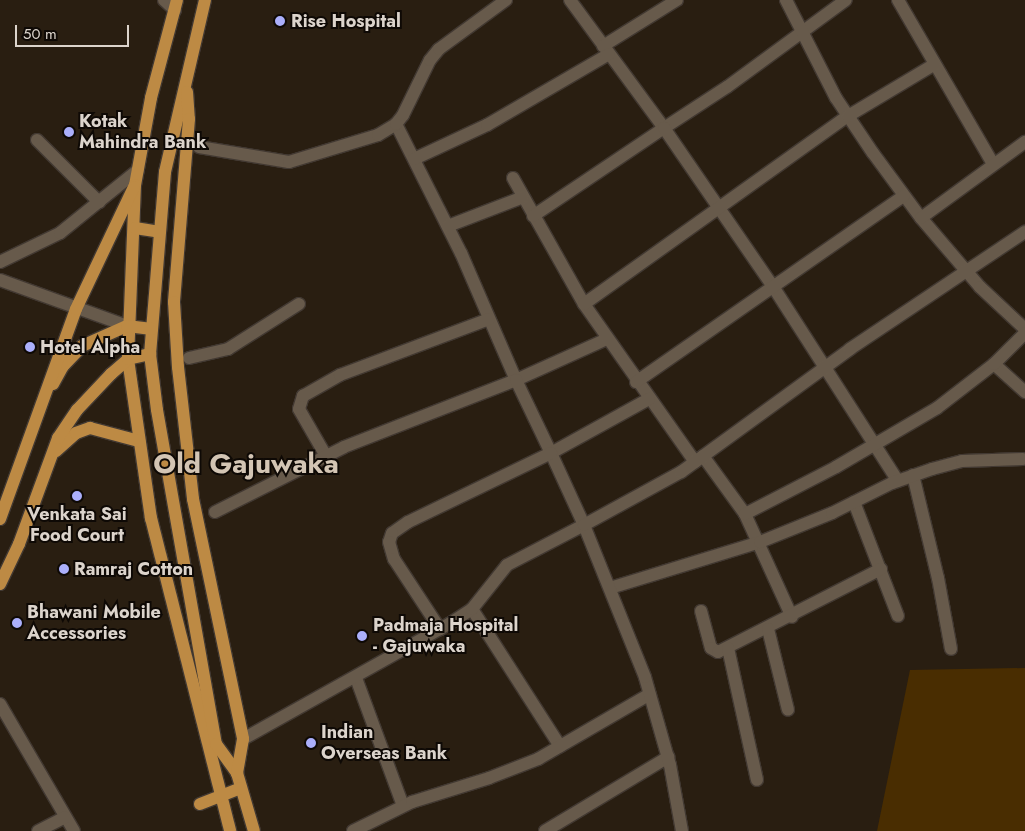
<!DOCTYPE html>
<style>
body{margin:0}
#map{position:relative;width:1025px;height:831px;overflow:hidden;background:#291e11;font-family:Jost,sans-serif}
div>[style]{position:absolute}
.green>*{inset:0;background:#492d01}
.roads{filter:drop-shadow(1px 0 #423932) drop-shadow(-1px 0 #423932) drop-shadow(0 1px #423932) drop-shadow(0 -1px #423932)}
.minor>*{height:12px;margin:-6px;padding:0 6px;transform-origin:6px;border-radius:6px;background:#675a4b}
.major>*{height:12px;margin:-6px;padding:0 6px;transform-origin:6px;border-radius:6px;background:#bd8a44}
.dots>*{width:14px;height:14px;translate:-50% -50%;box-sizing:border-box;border:2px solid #0e0905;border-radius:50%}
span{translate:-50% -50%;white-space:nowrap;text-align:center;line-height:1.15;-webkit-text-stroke:4px #0e0905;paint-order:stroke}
.poi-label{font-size:18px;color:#dcd4cc;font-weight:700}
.left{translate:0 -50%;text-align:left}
.town-label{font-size:28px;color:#d3c5b4;font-weight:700}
.scale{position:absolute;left:15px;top:25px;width:114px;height:22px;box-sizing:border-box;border:2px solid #dcd4cc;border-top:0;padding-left:6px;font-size:15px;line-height:18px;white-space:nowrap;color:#dcd4cc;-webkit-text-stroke:4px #0e0905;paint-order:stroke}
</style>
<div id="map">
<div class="green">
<div style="clip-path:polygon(1025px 668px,1025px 831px,877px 831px,910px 670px)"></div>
</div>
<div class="roads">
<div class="minor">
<div style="left:164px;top:0;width:15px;rotate:42deg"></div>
<div style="left:570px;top:0;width:159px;rotate:53.7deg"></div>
<div style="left:664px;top:128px;width:75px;rotate:-33.1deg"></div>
<div style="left:727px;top:87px;width:147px;rotate:-36.2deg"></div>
<div style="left:786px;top:0;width:110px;rotate:63deg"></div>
<div style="left:836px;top:98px;width:66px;rotate:56.1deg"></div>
<div style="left:873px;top:153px;width:81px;rotate:53.6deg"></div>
<div style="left:921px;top:218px;width:91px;rotate:49.5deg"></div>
<div style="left:980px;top:287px;width:62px;rotate:43deg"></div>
<div style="left:898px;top:0;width:190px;rotate:59.9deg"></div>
<div style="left:603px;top:46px;width:87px;rotate:-31.9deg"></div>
<div style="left:396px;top:124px;width:144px;rotate:63.3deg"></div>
<div style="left:461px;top:253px;width:138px;rotate:66.6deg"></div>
<div style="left:516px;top:380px;width:100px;rotate:-24.3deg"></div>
<div style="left:37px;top:140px;width:88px;rotate:45deg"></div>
<div style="left:199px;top:147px;width:91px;rotate:9.5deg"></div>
<div style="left:289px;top:162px;width:93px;rotate:-16.9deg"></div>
<div style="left:378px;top:135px;width:21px;rotate:-31deg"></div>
<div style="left:396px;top:124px;width:11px;rotate:-52deg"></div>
<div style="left:403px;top:115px;width:61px;rotate:-63.9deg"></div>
<div style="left:430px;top:60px;width:14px;rotate:-51deg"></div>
<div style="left:439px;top:49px;width:83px;rotate:-36.2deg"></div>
<div style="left:414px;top:159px;width:81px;rotate:-25deg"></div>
<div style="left:487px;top:125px;width:141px;rotate:-30.2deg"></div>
<div style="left:513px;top:178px;width:145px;rotate:60.6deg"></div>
<div style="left:584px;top:304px;width:193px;rotate:54.9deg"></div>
<div style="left:533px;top:216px;width:158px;rotate:-33.9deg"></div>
<div style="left:664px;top:128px;width:194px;rotate:55.5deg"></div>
<div style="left:774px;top:288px;width:229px;rotate:57.3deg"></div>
<div style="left:921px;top:218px;width:129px;rotate:-36.2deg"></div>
<div style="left:448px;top:226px;width:80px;rotate:-21.1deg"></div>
<div style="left:0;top:262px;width:67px;rotate:-25.8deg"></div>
<div style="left:60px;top:233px;width:100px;rotate:-38.9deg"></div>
<div style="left:0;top:280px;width:135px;rotate:19.9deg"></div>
<div style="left:584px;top:304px;width:324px;rotate:-35.5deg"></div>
<div style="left:848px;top:116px;width:101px;rotate:-30.9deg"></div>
<div style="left:189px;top:358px;width:40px;rotate:-13deg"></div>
<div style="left:228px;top:349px;width:84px;rotate:-32.4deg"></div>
<div style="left:994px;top:364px;width:42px;rotate:42.1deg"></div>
<div style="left:636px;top:382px;width:326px;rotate:-34.8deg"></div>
<div style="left:326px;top:456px;width:54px;rotate:-119.9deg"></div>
<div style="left:299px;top:409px;width:14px;rotate:-73deg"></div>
<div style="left:303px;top:396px;width:43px;rotate:-29.6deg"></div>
<div style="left:340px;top:375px;width:159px;rotate:-20.6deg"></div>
<div style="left:703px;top:456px;width:72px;rotate:54.1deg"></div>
<div style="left:745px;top:514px;width:113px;rotate:65.5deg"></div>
<div style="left:913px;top:475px;width:106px;rotate:76.4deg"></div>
<div style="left:938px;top:578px;width:72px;rotate:79.6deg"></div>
<div style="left:854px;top:502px;width:122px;rotate:68.9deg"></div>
<div style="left:215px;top:512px;width:144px;rotate:-26.7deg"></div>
<div style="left:344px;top:447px;width:185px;rotate:-21.3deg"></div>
<div style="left:516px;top:380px;width:81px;rotate:64.4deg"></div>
<div style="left:551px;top:453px;width:112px;rotate:-28.9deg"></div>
<div style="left:745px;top:514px;width:102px;rotate:-27.3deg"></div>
<div style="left:836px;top:467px;width:117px;rotate:-30.3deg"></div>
<div style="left:937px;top:408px;width:72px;rotate:-37.7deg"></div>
<div style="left:994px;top:364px;width:44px;rotate:-45deg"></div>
<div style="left:610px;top:588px;width:157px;rotate:-17deg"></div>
<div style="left:760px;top:542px;width:78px;rotate:-21.9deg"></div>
<div style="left:832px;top:513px;width:67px;rotate:-26.6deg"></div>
<div style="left:892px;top:483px;width:42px;rotate:-19.3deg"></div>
<div style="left:932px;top:469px;width:31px;rotate:-15deg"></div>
<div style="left:962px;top:461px;width:61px;rotate:-1.9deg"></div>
<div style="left:472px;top:609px;width:163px;rotate:57.3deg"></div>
<div style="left:701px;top:611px;width:38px;rotate:75deg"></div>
<div style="left:711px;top:648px;width:8px;rotate:30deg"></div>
<div style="left:718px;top:652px;width:183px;rotate:-27deg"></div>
<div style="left:768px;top:629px;width:83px;rotate:76.1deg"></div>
<div style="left:728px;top:648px;width:135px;rotate:77.6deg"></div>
<div style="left:356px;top:678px;width:136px;rotate:69.8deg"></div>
<div style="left:0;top:704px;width:147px;rotate:59.8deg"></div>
<div style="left:243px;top:739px;width:236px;rotate:-29.2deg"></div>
<div style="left:449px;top:624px;width:27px;rotate:-33deg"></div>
<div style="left:472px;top:609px;width:56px;rotate:-51.5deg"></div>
<div style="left:507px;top:565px;width:87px;rotate:-27.5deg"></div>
<div style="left:584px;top:525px;width:79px;rotate:-114.6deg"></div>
<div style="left:551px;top:453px;width:159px;rotate:154.2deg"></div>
<div style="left:408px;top:522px;width:19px;rotate:145deg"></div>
<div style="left:392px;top:533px;width:9px;rotate:108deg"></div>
<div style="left:389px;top:542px;width:18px;rotate:74deg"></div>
<div style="left:394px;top:559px;width:84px;rotate:56.7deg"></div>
<div style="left:38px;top:831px;width:30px;rotate:-27deg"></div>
<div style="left:353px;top:831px;width:66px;rotate:-26.2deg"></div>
<div style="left:412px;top:802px;width:81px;rotate:-17.3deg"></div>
<div style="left:489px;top:778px;width:53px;rotate:-21.2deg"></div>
<div style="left:538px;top:759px;width:129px;rotate:-30.1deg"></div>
<div style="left:545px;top:831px;width:144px;rotate:-31deg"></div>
<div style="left:682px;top:831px;width:67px;rotate:-100.3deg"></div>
<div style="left:670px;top:765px;width:91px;rotate:-105.9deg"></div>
<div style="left:645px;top:677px;width:164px;rotate:-111.9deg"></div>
<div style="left:584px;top:525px;width:111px;rotate:-28.7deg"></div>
<div style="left:681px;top:472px;width:209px;rotate:-36deg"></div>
<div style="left:850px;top:349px;width:211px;rotate:-33.8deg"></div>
</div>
<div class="major">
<div style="left:177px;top:0;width:101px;rotate:104.9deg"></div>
<div style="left:151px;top:98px;width:88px;rotate:100.4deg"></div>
<div style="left:135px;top:185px;width:174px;rotate:92.3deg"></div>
<div style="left:128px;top:359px;width:161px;rotate:81.8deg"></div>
<div style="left:151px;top:518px;width:323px;rotate:75.8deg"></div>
<div style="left:205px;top:0;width:177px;rotate:103.1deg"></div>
<div style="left:165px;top:172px;width:183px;rotate:94.7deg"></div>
<div style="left:150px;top:354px;width:56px;rotate:82.9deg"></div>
<div style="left:157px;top:410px;width:339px;rotate:80deg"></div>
<div style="left:216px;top:744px;width:36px;rotate:54deg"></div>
<div style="left:237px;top:773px;width:60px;rotate:73.7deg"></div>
<div style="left:187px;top:92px;width:27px;rotate:86deg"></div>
<div style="left:189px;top:119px;width:184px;rotate:94.7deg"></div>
<div style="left:174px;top:302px;width:65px;rotate:86.5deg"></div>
<div style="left:178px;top:367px;width:133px;rotate:83.5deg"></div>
<div style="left:193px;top:499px;width:245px;rotate:78.2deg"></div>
<div style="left:243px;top:739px;width:35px;rotate:100deg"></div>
<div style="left:135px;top:228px;width:25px;rotate:9deg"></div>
<div style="left:53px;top:384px;width:21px;rotate:-61deg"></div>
<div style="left:63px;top:366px;width:28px;rotate:-46deg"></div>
<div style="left:82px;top:346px;width:49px;rotate:-24deg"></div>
<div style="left:127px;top:326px;width:25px;rotate:7deg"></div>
<div style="left:56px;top:451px;width:27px;rotate:-42deg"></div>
<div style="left:76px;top:433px;width:15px;rotate:-20deg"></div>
<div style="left:90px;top:428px;width:51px;rotate:14.9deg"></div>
<div style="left:0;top:519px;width:223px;rotate:-70.1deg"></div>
<div style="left:76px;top:309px;width:135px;rotate:-64.6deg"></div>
<div style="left:0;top:584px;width:44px;rotate:-64.6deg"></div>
<div style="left:19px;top:544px;width:113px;rotate:-69.8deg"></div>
<div style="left:58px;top:438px;width:34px;rotate:-56deg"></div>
<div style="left:77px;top:410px;width:50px;rotate:-46.6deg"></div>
<div style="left:111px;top:374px;width:23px;rotate:-41deg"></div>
<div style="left:128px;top:359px;width:23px;rotate:-13deg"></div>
<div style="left:200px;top:804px;width:44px;rotate:-21.3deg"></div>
</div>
</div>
<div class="dots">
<div style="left:280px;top:21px;background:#abaffb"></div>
<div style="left:69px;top:132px;background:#abaffb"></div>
<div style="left:30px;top:347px;background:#abaffb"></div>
<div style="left:77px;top:496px;background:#abaffb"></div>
<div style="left:64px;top:569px;background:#abaffb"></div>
<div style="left:17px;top:623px;background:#abaffb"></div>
<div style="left:362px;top:636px;background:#abaffb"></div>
<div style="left:311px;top:743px;background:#abaffb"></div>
</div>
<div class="poi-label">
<span class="left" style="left:291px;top:21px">Rise Hospital</span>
<span class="left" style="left:79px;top:132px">Kotak<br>Mahindra Bank</span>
<span class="left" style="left:40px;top:347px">Hotel Alpha</span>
<span style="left:77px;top:525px">Venkata Sai<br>Food Court</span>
<span class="left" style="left:74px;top:569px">Ramraj Cotton</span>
<span class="left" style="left:27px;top:623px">Bhawani Mobile<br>Accessories</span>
<span class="left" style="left:373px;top:636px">Padmaja Hospital<br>- Gajuwaka</span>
<span class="left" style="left:321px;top:743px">Indian<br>Overseas Bank</span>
</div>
<div class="town-label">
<span style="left:246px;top:464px">Old Gajuwaka</span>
</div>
<div class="scale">50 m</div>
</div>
